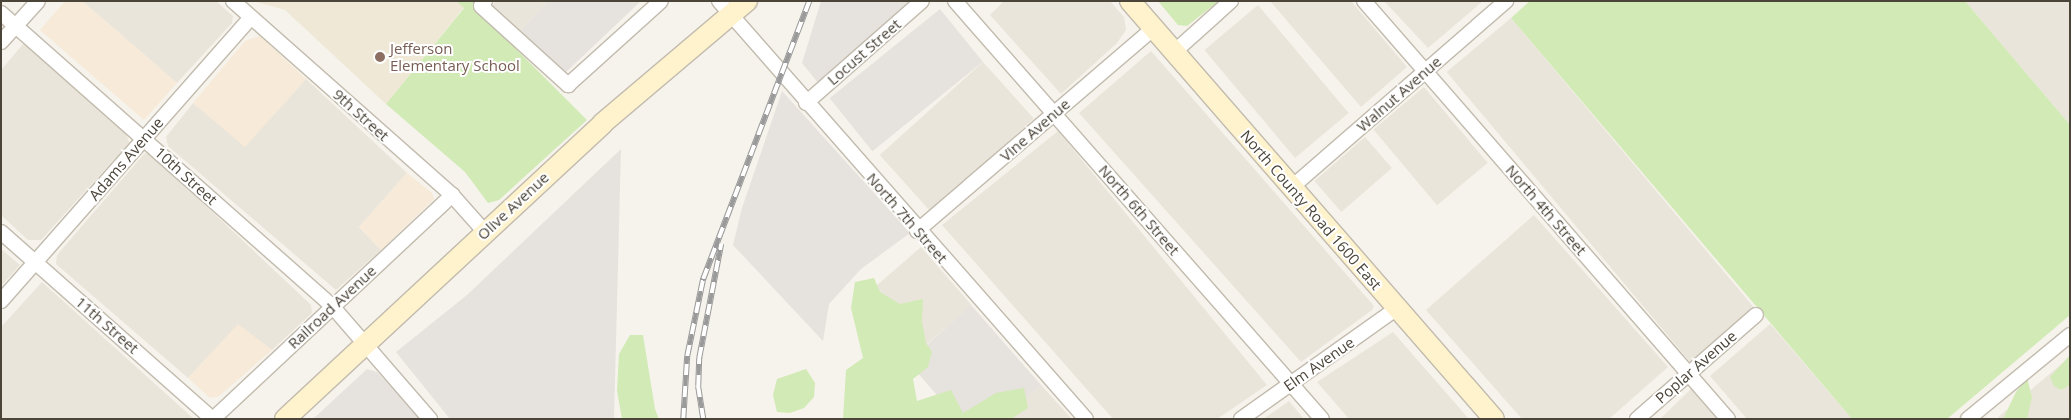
<!DOCTYPE html>
<style>
body{margin:0}
#map{position:relative;width:2071px;height:420px;overflow:hidden;background:#f6f3ec;font-family:"Open Sans",sans-serif}
div>[style]{position:absolute}
.residential>*{inset:0;background:#eae5da;transform-origin:0 0}
.commercial>*{inset:0;background:#f7ead8}
.industrial>*{inset:0;background:#e6e2dd;transform-origin:0 0}
.education>*{inset:0;background:#efe8d6}
.green>*{inset:0;background:#d2eab5}
.roads{filter:drop-shadow(1px 0 #c2bbae) drop-shadow(-1px 0 #c2bbae) drop-shadow(0 1px #c2bbae) drop-shadow(0 -1px #c2bbae)}
.minor>*{height:14px;margin:-7px;padding:0 7px;transform-origin:7px;border-radius:7px;background:#fff}
.secondary>*{height:20px;margin:-10px;padding:0 10px;transform-origin:10px;border-radius:10px;background:#fff3cd}
.rail>*{height:5.5px;margin-top:-2.75px;transform-origin:0;background:repeating-linear-gradient(90deg,#fff 0 11px,#9a9a9a 0 22px);box-sizing:border-box;border-block:1px solid #9a9a9a}
.dots>*{width:14px;height:14px;translate:-50% -50%;box-sizing:border-box;border:2px solid #fff;border-radius:50%}
span{translate:-50% -50%;white-space:nowrap;text-align:center;line-height:1.15;-webkit-text-stroke:4px #fff;paint-order:stroke}
.education-label{font-size:15px;color:#785e54}
.left{translate:0 -50%;text-align:left}
.street-label{font-size:15px;color:#4b4439}
.frame{position:absolute;inset:0;border:2px solid #4b4439;pointer-events:none}
</style>
<div id="map">
<div class="residential">
<div style="clip-path:polygon(82px 1px,216px 1px,233px 16px,232px 23px,177px 83px)"></div>
<div style="clip-path:polygon(496px 1px,548px 1px,518px 33px,490px 8px)"></div>
<div style="clip-path:polygon(1004px 1px,1110px 1px,1124px 17px,1126px 30px,1117px 43px,1061px 94px,990px 15px)"></div>
<div style="clip-path:polygon(1270px 1px,1351px 1px,1407px 67px,1361px 107px)"></div>
<div style="clip-path:polygon(1384px 1px,1483px 1px,1428px 48px)"></div>
<div style="clip-path:polygon(1965px 1px,2070px 1px,2070px 125px)"></div>
<div style="left:1258px;top:5px;width:141px;height:70px;rotate:50deg"></div>
<div style="left:1511px;top:18px;width:380px;height:84px;rotate:50deg"></div>
<div style="clip-path:polygon(24px 43px,126px 132px,129px 143px,41px 240px,28px 240px,1px 215px,1px 70px)"></div>
<div style="clip-path:polygon(1151px 51px,1374px 306px,1372px 310px,1301px 362px,1079px 113px)"></div>
<div style="left:983px;top:62px;width:76px;height:139px;rotate:48deg"></div>
<div style="clip-path:polygon(306px 79px,407px 173px,359px 227px,381px 250px,336px 290px,168px 146px,166px 137px,193px 103px,245px 146px)"></div>
<div style="left:1424px;top:87px;width:99px;height:66px;rotate:50deg"></div>
<div style="clip-path:polygon(1058px 131px,1267px 385px,1217px 419px,1113px 419px,942px 225px)"></div>
<div style="left:1365px;top:137px;width:41px;height:67px;rotate:49deg"></div>
<div style="clip-path:polygon(150px 153px,311px 305px,312px 313px,272px 350px,238px 325px,188px 378px,56px 264px,57px 255px,144px 154px)"></div>
<div style="clip-path:polygon(1534px 215px,1668px 367px,1609px 419px,1522px 419px,1426px 310px)"></div>
<div style="left:921px;top:247px;width:77px;height:69px;rotate:49deg"></div>
<div style="clip-path:polygon(1px 249px,20px 265px,1px 286px)"></div>
<div style="clip-path:polygon(42px 282px,194px 419px,1px 419px,1px 327px)"></div>
<div style="clip-path:polygon(1770px 324px,1852px 419px,1747px 419px,1710px 376px)"></div>
<div style="clip-path:polygon(1393px 332px,1469px 419px,1349px 419px,1317px 382px)"></div>
<div style="clip-path:polygon(2070px 357px,2070px 419px,1996px 419px)"></div>
<div style="clip-path:polygon(1041px 385px,1072px 419px,1001px 419px)"></div>
<div style="clip-path:polygon(1691px 389px,1717px 419px,1660px 419px)"></div>
<div style="clip-path:polygon(1289px 401px,1304px 419px,1263px 419px)"></div>
</div>
<div class="commercial">
<div style="clip-path:polygon(65px 1px,82px 1px,177px 83px,144px 120px,40px 30px)"></div>
<div style="clip-path:polygon(260px 36px,306px 79px,245px 147px,193px 103px,245px 41px)"></div>
<div style="clip-path:polygon(407px 173px,432px 193px,434px 199px,381px 250px,359px 227px)"></div>
<div style="clip-path:polygon(238px 324px,272px 350px,219px 396px,210px 398px,188px 378px)"></div>
</div>
<div class="industrial">
<div style="clip-path:polygon(548px 1px,641px 1px,564px 74px,518px 33px)"></div>
<div style="clip-path:polygon(821px 1px,911px 1px,819px 84px,802px 63px)"></div>
<div style="left:940px;top:9px;width:68px;height:142px;rotate:51deg"></div>
<div style="clip-path:polygon(782px 91px,910px 233px,861px 269px,829px 304px,823px 341px,733px 245px,742px 208px)"></div>
<div style="clip-path:polygon(621px 149px,614px 419px,450px 419px,396px 352px,467px 295px)"></div>
<div style="clip-path:polygon(971px 305px,1041px 385px,1001px 419px,958px 419px,908px 362px)"></div>
<div style="clip-path:polygon(367px 369px,377px 372px,421px 419px,313px 419px)"></div>
</div>
<div class="education">
<div style="clip-path:polygon(253px 1px,456px 1px,464px 7px,386px 104px,285px 10px)"></div>
</div>
<div class="green">
<div style="clip-path:polygon(456px 1px,476px 1px,473px 6px,587px 120px,499px 200px,488px 203px,465px 172px,386px 104px,464px 8px)"></div>
<div style="clip-path:polygon(1158px 1px,1219px 1px,1187px 26px,1178px 25px)"></div>
<div style="clip-path:polygon(1530px 1px,1965px 1px,2070px 125px,2070px 315px,1947px 419px,1852px 419px,1511px 18px)"></div>
<div style="clip-path:polygon(874px 278px,880px 292px,900px 304px,923px 299px,922px 322px,926px 343px,932px 352px,928px 367px,913px 379px,917px 401px,951px 390px,963px 413px,996px 393px,1024px 388px,1028px 408px,1011px 419px,843px 419px,846px 370px,863px 358px,851px 308px,855px 282px)"></div>
<div style="clip-path:polygon(630px 335px,643px 335px,655px 409px,659px 419px,622px 419px,617px 391px,619px 354px)"></div>
<div style="clip-path:polygon(2070px 355px,2070px 385px,2061px 390px,2054px 386px,2050px 377px)"></div>
<div style="clip-path:polygon(806px 369px,815px 383px,814px 397px,804px 408px,790px 413px,777px 412px,773px 395px,777px 379px)"></div>
<div style="clip-path:polygon(2027px 378px,2032px 397px,2027px 419px,2003px 419px,2016px 392px)"></div>
</div>
<div class="roads">
<div class="minor">
<div style="left:233px;top:1px;width:293px;rotate:41.5deg"></div>
<div style="left:452px;top:195px;width:50px;rotate:48.3deg"></div>
<div style="left:485px;top:1px;width:6px;rotate:129deg"></div>
<div style="left:481px;top:6px;width:118px;rotate:42.2deg"></div>
<div style="left:568px;top:85px;width:125px;rotate:-42.1deg"></div>
<div style="left:719px;top:1px;width:556px;rotate:48.72deg"></div>
<div style="left:955px;top:1px;width:556px;rotate:48.72deg"></div>
<div style="left:1364px;top:1px;width:554px;rotate:48.95deg"></div>
<div style="left:1px;top:13px;width:442px;rotate:41.5deg"></div>
<div style="left:332px;top:306px;width:150px;rotate:49.1deg"></div>
<div style="left:1px;top:42px;width:55px;rotate:-47.9deg"></div>
<div style="left:1173px;top:53px;width:78px;rotate:-41.9deg"></div>
<div style="left:806px;top:103px;width:154px;rotate:-41.3deg"></div>
<div style="left:1292px;top:187px;width:284px;rotate:-41deg"></div>
<div style="left:917px;top:231px;width:311px;rotate:-40.6deg"></div>
<div style="left:1px;top:232px;width:282px;rotate:41.5deg"></div>
<div style="left:1px;top:301px;width:378px;rotate:-48.6deg"></div>
<div style="left:213px;top:419px;width:328px;rotate:-43.1deg"></div>
<div style="left:1241px;top:419px;width:191px;rotate:-35.4deg"></div>
<div style="left:1637px;top:419px;width:158px;rotate:-41.2deg"></div>
<div style="left:1968px;top:419px;width:132px;rotate:-39.5deg"></div>
</div>
<div class="secondary">
<div style="left:1130px;top:1px;width:554px;rotate:48.95deg"></div>
<div style="left:285px;top:419px;width:434px;rotate:-42.9deg"></div>
<div style="left:603px;top:123px;width:189px;rotate:-40.3deg"></div>
</div>
</div>
<div class="rail">
<div style="left:683px;top:419px;width:63px;rotate:-86.4deg"></div>
<div style="left:687px;top:356px;width:79px;rotate:-78.3deg"></div>
<div style="left:703px;top:279px;width:298px;rotate:-69.1deg"></div>
<div style="left:703px;top:419px;width:33px;rotate:-99deg"></div>
<div style="left:698px;top:386px;width:28px;rotate:-88deg"></div>
<div style="left:699px;top:358px;width:116px;rotate:-79.1deg"></div>
</div>
<div class="dots">
<div style="left:380px;top:57px;background:#8d6e63"></div>
</div>
<div class="education-label">
<span class="left" style="left:390px;top:57px">Jefferson<br>Elementary School</span>
</div>
<div class="street-label">
<span style="left:864px;top:52px;rotate:-41deg">Locust Street</span>
<span style="left:1399px;top:94px;rotate:-41deg">Walnut Avenue</span>
<span style="left:361px;top:115px;rotate:42deg">9th Street</span>
<span style="left:1035px;top:130px;rotate:-41deg">Vine Avenue</span>
<span style="left:126px;top:159px;rotate:-49deg">Adams Avenue</span>
<span style="left:186px;top:176px;rotate:42deg">10th Street</span>
<span style="left:513px;top:206px;rotate:-43deg">Olive Avenue</span>
<span style="left:1139px;top:210px;rotate:49deg">North 6th Street</span>
<span style="left:1311px;top:210px;rotate:49deg">North County Road 1600 East</span>
<span style="left:1546px;top:210px;rotate:49deg">North 4th Street</span>
<span style="left:907px;top:218px;rotate:49deg">North 7th Street</span>
<span style="left:332px;top:307px;rotate:-43deg">Railroad Avenue</span>
<span style="left:107px;top:325px;rotate:41deg">11th Street</span>
<span style="left:1319px;top:364px;rotate:-35deg">Elm Avenue</span>
<span style="left:1696px;top:367px;rotate:-41deg">Poplar Avenue</span>
</div>
<div class="frame"></div>
</div>
